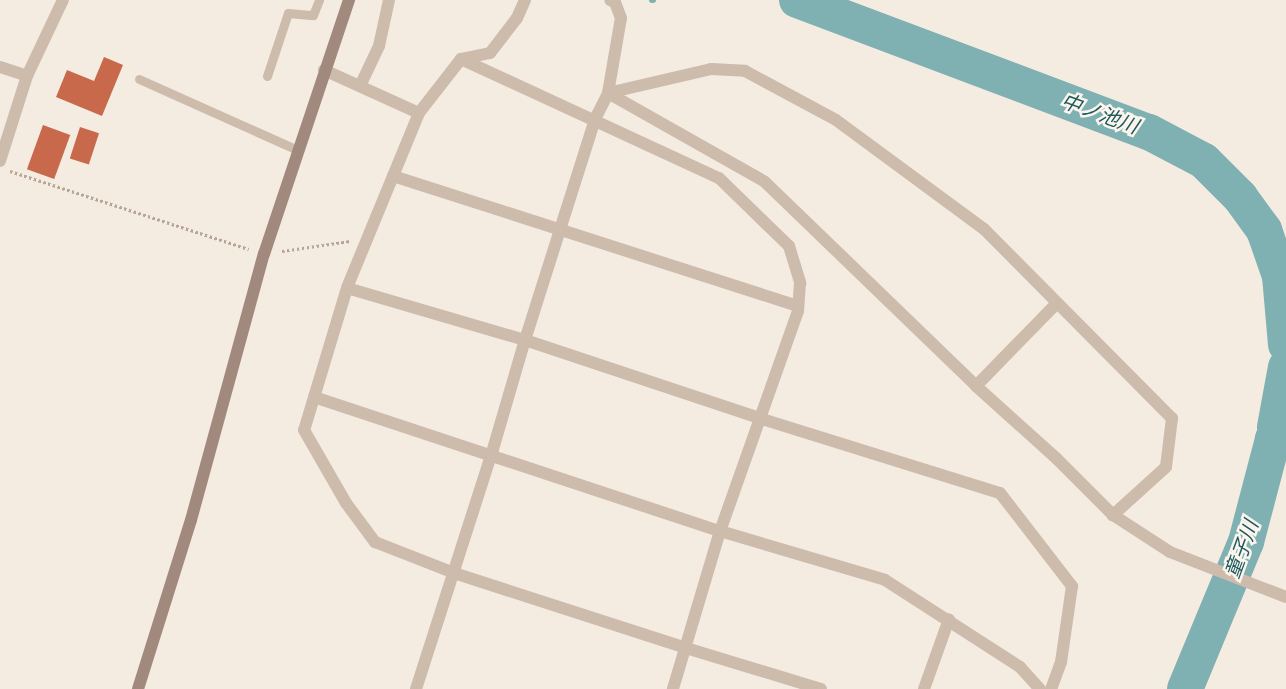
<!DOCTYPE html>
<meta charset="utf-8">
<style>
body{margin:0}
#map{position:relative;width:1286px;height:689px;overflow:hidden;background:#f4ebe1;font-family:Mulish,"Noto Sans JP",sans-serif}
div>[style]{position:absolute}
.stream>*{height:6px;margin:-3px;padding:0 3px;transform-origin:3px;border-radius:3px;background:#7fb0b2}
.river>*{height:36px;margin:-18px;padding:0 18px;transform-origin:18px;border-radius:18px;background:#7fb0b2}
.building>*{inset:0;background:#c8694b;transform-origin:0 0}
.path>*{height:3px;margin-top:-1.5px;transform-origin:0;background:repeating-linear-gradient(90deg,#b9a596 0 2.5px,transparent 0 5px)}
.lane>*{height:9px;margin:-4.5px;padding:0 4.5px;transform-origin:4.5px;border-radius:4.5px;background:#cdbbac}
.street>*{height:12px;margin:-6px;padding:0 6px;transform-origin:6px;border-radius:6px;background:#cdbbac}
.secondary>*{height:12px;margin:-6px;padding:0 6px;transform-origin:6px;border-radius:6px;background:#a18a7d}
span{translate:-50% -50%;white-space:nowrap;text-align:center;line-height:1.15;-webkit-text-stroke:5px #fbf5ee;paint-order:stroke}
.water-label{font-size:20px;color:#1f5a5e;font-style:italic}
</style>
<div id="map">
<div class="stream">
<div style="left:652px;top:0;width:1px"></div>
</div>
<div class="river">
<div style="left:797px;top:0;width:376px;rotate:20.6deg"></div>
<div style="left:1149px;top:132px;width:62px;rotate:27.8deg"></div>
<div style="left:1204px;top:161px;width:51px;rotate:45deg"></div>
<div style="left:1240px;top:197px;width:41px;rotate:54deg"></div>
<div style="left:1264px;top:230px;width:49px;rotate:70.8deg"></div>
<div style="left:1280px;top:276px;width:69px;rotate:85deg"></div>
<div style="left:1275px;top:427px;width:61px;rotate:-79.6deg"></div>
<div style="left:1185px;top:689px;width:159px;rotate:-67.5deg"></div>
<div style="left:1246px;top:542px;width:106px;rotate:-75.3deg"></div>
<div style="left:1273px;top:439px;width:37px;rotate:-70deg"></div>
</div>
<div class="building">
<div style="clip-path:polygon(104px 57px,123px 65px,102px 116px,56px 97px,67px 70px,94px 81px)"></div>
<div style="left:43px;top:125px;width:29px;height:47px;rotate:20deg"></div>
<div style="left:80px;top:127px;width:20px;height:33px;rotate:18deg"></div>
</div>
<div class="path">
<div style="left:10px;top:171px;width:251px;rotate:18.1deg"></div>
<div style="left:282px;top:251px;width:69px;rotate:-8.4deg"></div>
</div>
<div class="lane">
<div style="left:267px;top:76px;width:66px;rotate:-71.6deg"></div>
<div style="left:288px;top:13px;width:25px;rotate:5deg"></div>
<div style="left:313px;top:15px;width:16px;rotate:-68deg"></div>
<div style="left:139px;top:79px;width:174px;rotate:24.1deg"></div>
</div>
<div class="street">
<div style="left:525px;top:0;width:20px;rotate:114deg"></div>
<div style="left:517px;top:18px;width:44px;rotate:127.6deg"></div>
<div style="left:490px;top:53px;width:30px;rotate:168deg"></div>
<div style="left:461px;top:59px;width:68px;rotate:127.9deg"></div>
<div style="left:419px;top:113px;width:189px;rotate:112.4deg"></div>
<div style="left:347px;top:288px;width:148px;rotate:106.8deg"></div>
<div style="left:304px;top:430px;width:84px;rotate:60.1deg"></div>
<div style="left:346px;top:503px;width:49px;rotate:53.4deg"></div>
<div style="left:375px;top:542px;width:85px;rotate:21.4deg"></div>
<div style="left:454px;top:573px;width:244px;rotate:17.9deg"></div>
<div style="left:686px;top:648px;width:141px;rotate:16.9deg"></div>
<div style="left:461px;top:59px;width:284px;rotate:24.8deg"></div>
<div style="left:719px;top:178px;width:98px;rotate:44.2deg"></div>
<div style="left:789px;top:246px;width:39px;rotate:73deg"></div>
<div style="left:800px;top:283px;width:28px;rotate:94deg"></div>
<div style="left:798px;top:311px;width:233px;rotate:109.5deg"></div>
<div style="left:720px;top:531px;width:165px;rotate:106.6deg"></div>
<div style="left:0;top:67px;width:28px;rotate:18deg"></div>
<div style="left:324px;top:70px;width:104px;rotate:24.4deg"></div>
<div style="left:360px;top:86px;width:44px;rotate:-64.6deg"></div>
<div style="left:379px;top:46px;width:47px;rotate:-77.7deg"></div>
<div style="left:608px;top:93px;width:180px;rotate:29.5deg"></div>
<div style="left:765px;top:182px;width:293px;rotate:44deg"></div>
<div style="left:976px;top:386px;width:108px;rotate:42deg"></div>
<div style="left:1056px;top:458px;width:81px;rotate:45deg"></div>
<div style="left:1113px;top:515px;width:68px;rotate:33deg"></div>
<div style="left:1170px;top:552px;width:124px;rotate:21.2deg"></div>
<div style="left:608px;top:93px;width:106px;rotate:-13.1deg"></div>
<div style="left:711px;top:69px;width:34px;rotate:3deg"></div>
<div style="left:745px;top:71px;width:103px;rotate:28.3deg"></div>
<div style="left:836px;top:120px;width:184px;rotate:36.4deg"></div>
<div style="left:984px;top:229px;width:267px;rotate:45.2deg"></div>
<div style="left:1172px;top:418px;width:49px;rotate:97deg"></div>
<div style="left:1166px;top:467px;width:72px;rotate:137.8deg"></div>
<div style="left:0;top:161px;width:89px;rotate:-72.4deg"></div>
<div style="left:27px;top:76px;width:84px;rotate:-64.7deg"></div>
<div style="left:393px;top:176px;width:425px;rotate:17.8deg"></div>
<div style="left:347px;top:288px;width:185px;rotate:16.3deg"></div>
<div style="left:525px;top:340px;width:247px;rotate:18.4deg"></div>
<div style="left:759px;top:418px;width:252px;rotate:17.3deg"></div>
<div style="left:1000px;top:493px;width:118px;rotate:52.3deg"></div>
<div style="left:1072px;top:586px;width:77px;rotate:98.2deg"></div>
<div style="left:1061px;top:662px;width:29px;rotate:110deg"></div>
<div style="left:976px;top:386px;width:115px;rotate:-45.7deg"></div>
<div style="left:314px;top:397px;width:428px;rotate:18.3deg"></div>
<div style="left:720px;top:531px;width:172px;rotate:16.5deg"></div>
<div style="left:885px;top:580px;width:161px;rotate:32.8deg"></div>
<div style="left:1020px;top:667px;width:30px;rotate:48deg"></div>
<div style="left:416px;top:689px;width:245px;rotate:-72.2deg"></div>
<div style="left:491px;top:456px;width:121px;rotate:-73.7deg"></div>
<div style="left:525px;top:340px;width:232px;rotate:-72.4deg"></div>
<div style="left:595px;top:119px;width:29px;rotate:-63deg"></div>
<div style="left:608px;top:93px;width:76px;rotate:-80.2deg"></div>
<div style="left:621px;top:18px;width:17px;rotate:-111deg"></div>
<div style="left:615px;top:2px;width:5px;rotate:-158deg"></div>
<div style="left:924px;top:689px;width:74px;rotate:-70.3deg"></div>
</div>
<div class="secondary">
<div style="left:138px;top:689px;width:177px;rotate:-72.6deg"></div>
<div style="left:191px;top:520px;width:276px;rotate:-74.7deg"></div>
<div style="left:264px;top:254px;width:268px;rotate:-71.5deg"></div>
</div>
<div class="water-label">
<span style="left:1100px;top:113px;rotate:20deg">中ノ池川</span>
<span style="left:1241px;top:549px;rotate:-70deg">童子川</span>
</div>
</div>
